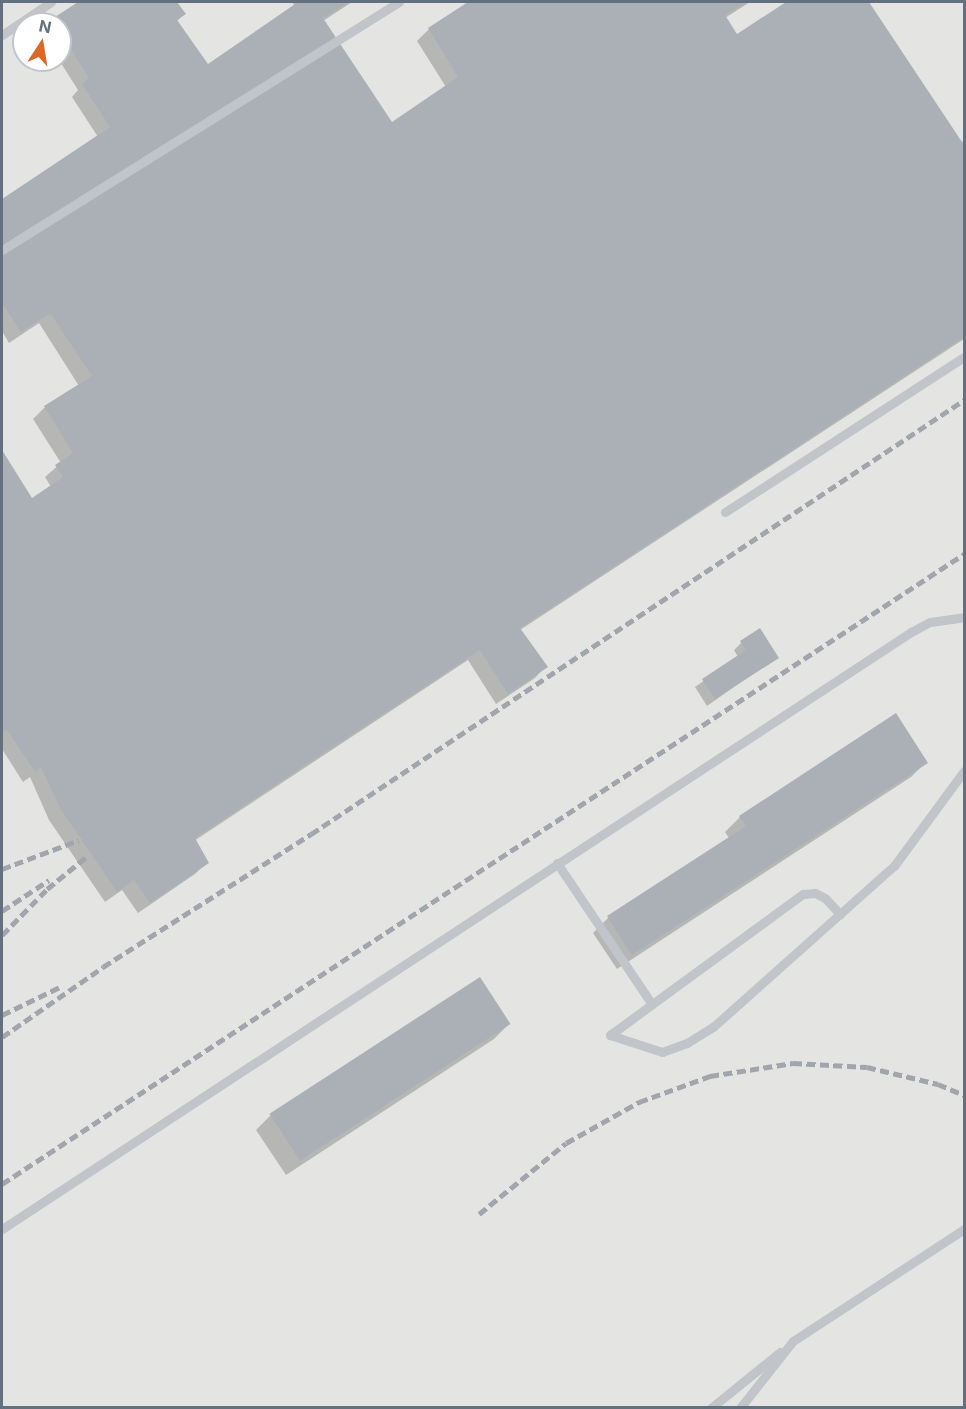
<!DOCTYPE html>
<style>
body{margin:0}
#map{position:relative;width:966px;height:1409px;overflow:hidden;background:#f3f4ef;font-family:Inter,sans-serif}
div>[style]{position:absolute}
.built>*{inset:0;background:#e4e5e3}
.shadow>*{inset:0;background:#0003}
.building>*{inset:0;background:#aab0b5;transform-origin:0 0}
.service>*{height:9px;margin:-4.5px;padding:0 4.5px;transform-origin:4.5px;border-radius:4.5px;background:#c1c4c8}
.rail>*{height:4.5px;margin-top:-2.25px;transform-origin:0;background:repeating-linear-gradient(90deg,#a2a6ac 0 9px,transparent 0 13.5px)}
span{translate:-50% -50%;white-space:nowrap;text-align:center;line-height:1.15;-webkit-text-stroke:6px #fff;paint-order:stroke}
.frame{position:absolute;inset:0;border:3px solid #637080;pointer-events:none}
.north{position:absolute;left:12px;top:12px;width:60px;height:60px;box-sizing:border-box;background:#fff;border:2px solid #c1c6cc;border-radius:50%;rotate:12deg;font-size:16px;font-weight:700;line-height:24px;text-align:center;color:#637080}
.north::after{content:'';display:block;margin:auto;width:21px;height:27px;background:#dd6826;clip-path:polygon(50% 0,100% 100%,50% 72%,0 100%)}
</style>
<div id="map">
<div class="built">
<div style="clip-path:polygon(evenodd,2px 2px,964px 2px,964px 1407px,2px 1407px,2px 2px,24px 24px,60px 24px,60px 60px,24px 60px,24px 24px)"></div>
</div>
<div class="shadow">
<div style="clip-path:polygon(80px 2px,176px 2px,184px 14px,176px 22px,208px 66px,295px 6px,292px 2px,352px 2px,323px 21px,391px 124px,446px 87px,417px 41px,428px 30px,471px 2px,750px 2px,725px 18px,737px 36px,789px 2px,867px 2px,962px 144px,964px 143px,964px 339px,520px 630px,546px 666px,535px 678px,496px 704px,468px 660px,194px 841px,207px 862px,195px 874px,138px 913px,122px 890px,105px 902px,49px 820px,30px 777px,23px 782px,2px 749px,2px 453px,31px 500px,51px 487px,45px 477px,61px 463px,33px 419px,45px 407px,79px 386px,39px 323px,9px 343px,2px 331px,2px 200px,98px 137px,72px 97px,78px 90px,59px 60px,60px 24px,49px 24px)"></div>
<div style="clip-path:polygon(741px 643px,777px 657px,707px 706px,695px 687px,738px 657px,734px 650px)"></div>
<div style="clip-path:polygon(926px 762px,911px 777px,617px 969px,593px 933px,608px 918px,729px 838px,725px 832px,740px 817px)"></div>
<div style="clip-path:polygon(509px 1024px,494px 1039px,286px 1175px,256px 1130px,271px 1115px)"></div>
</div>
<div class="building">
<div style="clip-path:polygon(78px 2px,177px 2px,186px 14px,177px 20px,208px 64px,298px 2px,348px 2px,323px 18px,392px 122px,458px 77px,428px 28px,468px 2px,746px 2px,725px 15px,737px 34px,786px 2px,869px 2px,962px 142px,964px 141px,964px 337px,520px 628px,548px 667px,508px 694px,480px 650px,195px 838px,209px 863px,150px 903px,134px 880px,117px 892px,60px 808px,41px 767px,35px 772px,7px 730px,2px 733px,2px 450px,32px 498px,63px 477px,55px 465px,73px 453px,44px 406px,92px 376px,50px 313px,21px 332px,2px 303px,2px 199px,110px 127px,82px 84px,89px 78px,60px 32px,60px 24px,55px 24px,52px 19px)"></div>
<div style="clip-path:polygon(760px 628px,779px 658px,715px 699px,702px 679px,746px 650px,740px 641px)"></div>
<div style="clip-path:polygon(896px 713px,928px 763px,632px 955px,607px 916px,746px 826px,739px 816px)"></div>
<div style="left:480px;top:977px;width:56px;height:251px;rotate:57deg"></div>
</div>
<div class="service">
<div style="left:2px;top:35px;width:59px;rotate:-34deg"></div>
<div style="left:2px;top:250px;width:468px;rotate:-32deg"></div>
<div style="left:725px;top:512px;width:285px;rotate:-33deg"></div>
<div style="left:557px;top:863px;width:169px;rotate:56.1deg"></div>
<div style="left:610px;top:1035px;width:55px;rotate:18.1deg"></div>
<div style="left:662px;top:1052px;width:27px;rotate:-20deg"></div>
<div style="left:687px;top:1043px;width:31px;rotate:-32deg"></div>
<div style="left:713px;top:1027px;width:242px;rotate:-41.7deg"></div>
<div style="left:894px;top:866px;width:118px;rotate:-53.6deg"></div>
<div style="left:610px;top:1035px;width:239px;rotate:-36.2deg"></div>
<div style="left:803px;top:894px;width:12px;rotate:-5deg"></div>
<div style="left:815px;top:893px;width:11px;rotate:27deg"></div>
<div style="left:825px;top:898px;width:22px;rotate:47deg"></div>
<div style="left:2px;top:1229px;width:1088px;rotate:-33.3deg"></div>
<div style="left:911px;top:632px;width:21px;rotate:-28deg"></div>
<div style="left:930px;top:622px;width:34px;rotate:-8deg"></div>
<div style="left:711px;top:1408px;width:89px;rotate:-39.1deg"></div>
<div style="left:740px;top:1408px;width:85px;rotate:-51.7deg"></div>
<div style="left:793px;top:1341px;width:204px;rotate:-33.2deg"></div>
</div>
<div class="rail">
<div style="left:2px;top:869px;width:82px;rotate:-20.6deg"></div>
<div style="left:2px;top:911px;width:56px;rotate:-33.4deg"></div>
<div style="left:2px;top:935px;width:64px;rotate:-45.6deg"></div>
<div style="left:47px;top:889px;width:50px;rotate:-39.4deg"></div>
<div style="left:2px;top:1015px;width:67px;rotate:-25.8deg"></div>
<div style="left:2px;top:1037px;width:123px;rotate:-34.7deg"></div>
<div style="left:103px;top:967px;width:247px;rotate:-32.6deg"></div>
<div style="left:311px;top:834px;width:784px;rotate:-33.61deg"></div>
<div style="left:2px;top:1184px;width:1150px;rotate:-33.22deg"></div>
<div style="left:479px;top:1214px;width:112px;rotate:-39.2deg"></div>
<div style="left:566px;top:1143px;width:84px;rotate:-29.3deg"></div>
<div style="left:639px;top:1102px;width:76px;rotate:-20.1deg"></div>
<div style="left:710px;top:1076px;width:84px;rotate:-8.9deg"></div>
<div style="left:793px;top:1063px;width:74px;rotate:3.1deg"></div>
<div style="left:867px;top:1067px;width:73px;rotate:13.5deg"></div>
<div style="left:938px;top:1084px;width:28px;rotate:23deg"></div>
</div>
<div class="frame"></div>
<div class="north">N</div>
</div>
